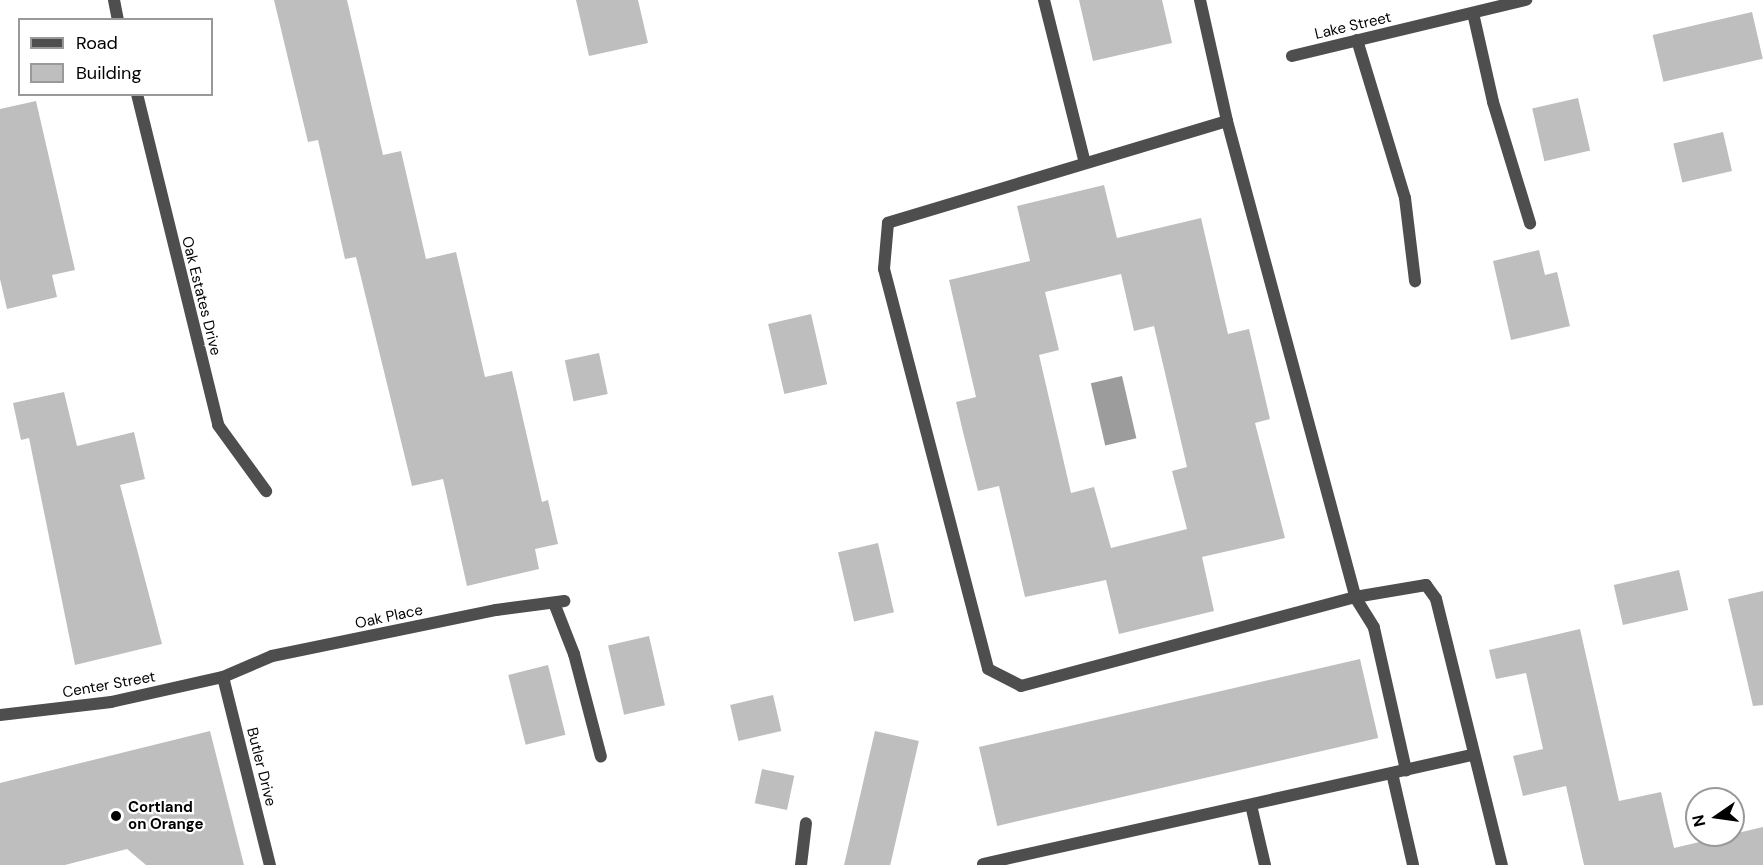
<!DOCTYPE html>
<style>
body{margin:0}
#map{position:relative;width:1763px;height:865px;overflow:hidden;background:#fff;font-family:"DM Sans",sans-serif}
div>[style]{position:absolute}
.water>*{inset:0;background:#9c9c9c;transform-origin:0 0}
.building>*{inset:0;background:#bebebe;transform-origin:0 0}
.lane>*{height:12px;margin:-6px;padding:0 6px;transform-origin:6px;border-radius:6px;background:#4e4e4e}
.street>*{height:12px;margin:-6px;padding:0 6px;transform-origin:6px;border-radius:6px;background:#4e4e4e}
.dots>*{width:16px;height:16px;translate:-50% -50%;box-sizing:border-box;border:3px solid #fff;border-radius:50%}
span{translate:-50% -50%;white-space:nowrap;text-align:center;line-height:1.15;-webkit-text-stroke:4.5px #fff;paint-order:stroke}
.street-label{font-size:15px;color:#000}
.poi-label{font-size:15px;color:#000;font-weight:700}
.left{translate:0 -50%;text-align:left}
.legend{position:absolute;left:18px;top:18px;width:195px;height:78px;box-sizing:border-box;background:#fff;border:2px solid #999;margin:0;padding:8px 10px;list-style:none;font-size:18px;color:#000}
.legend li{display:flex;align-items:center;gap:12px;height:30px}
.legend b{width:30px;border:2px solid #999}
.north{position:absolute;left:1685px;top:787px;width:60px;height:60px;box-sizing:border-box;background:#fff;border:2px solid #999;border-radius:50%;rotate:257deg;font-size:16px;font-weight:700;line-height:24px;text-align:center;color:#000}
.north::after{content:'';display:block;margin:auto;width:21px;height:27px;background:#000;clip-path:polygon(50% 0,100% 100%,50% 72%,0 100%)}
</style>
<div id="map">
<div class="water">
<div style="left:1122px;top:376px;width:64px;height:32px;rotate:77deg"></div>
</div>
<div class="building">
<div style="clip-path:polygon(274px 0,347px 0,383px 155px,401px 151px,426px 259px,456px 252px,485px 377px,512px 371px,542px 502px,548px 500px,558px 544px,535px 549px,539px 569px,467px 586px,443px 479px,412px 486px,356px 257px,345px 259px,318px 140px,308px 142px)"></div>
<div style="clip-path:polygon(576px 0,638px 0,648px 43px,589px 56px)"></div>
<div style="clip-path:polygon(1079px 0,1162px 0,1172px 43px,1093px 61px)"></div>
<div style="left:1752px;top:12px;width:48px;height:102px;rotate:77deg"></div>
<div style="left:1578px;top:98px;width:54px;height:47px;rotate:77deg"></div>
<div style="clip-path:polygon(36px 101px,75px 270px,52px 275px,57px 297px,7px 309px,0 279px,0 109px)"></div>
<div style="left:1723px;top:132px;width:40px;height:51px;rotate:77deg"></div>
<div style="clip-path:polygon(evenodd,1104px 185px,1117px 238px,1201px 218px,1228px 334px,1249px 329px,1270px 419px,1255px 423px,1285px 538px,1202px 557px,1214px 611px,1119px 634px,1106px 580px,1025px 597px,999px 486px,978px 491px,963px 432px,956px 402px,976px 397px,949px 280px,1030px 261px,1017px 206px,1104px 185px,1121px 274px,1134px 331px,1154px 326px,1187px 467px,1172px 471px,1187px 529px,1111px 548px,1094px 487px,1071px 493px,1039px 355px,1059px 350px,1045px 292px,1121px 274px)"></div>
<div style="clip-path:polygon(1539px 250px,1545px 275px,1557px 272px,1570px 326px,1511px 340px,1493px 261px)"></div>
<div style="left:811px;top:314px;width:72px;height:44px;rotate:77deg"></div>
<div style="left:599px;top:353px;width:42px;height:35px;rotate:78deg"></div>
<div style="clip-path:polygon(64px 392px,77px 446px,134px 432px,145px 479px,120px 485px,162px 644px,75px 665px,29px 438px,21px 440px,13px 403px)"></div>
<div style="left:878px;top:543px;width:71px;height:41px;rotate:77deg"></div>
<div style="left:1679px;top:570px;width:41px;height:67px;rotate:77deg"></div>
<div style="clip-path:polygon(1763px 591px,1763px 705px,1753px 706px,1728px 599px)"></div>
<div style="clip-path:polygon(1580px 629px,1619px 801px,1661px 792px,1674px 848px,1763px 827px,1763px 865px,1584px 865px,1566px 786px,1523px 796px,1513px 756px,1543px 749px,1526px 673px,1496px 679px,1489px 650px)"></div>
<div style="left:649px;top:636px;width:71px;height:42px;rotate:77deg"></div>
<div style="left:1360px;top:659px;width:81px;height:391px;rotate:77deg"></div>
<div style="left:548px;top:665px;width:72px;height:41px;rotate:76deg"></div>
<div style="left:773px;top:695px;width:37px;height:44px;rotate:77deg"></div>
<div style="clip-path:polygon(210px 731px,244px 865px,146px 865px,127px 849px,65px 865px,0 865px,0 783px)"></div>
<div style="left:875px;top:731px;width:45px;height:138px;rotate:13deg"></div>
<div style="left:762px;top:769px;width:33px;height:35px;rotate:12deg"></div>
</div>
<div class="lane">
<div style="left:1044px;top:0;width:168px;rotate:75.9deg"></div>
<div style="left:1200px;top:0;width:124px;rotate:77.4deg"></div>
<div style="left:1227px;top:121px;width:493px;rotate:74.9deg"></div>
<div style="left:1355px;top:597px;width:36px;rotate:58deg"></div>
<div style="left:1374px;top:628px;width:146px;rotate:77.3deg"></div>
<div style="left:1473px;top:13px;width:91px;rotate:77.3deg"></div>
<div style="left:1493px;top:102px;width:127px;rotate:73deg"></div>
<div style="left:1357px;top:40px;width:165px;rotate:73.1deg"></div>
<div style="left:1405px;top:198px;width:84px;rotate:83.1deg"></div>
<div style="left:1227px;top:121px;width:354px;rotate:163.3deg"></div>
<div style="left:888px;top:223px;width:46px;rotate:95deg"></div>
<div style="left:884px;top:269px;width:413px;rotate:75.4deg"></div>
<div style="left:988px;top:669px;width:37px;rotate:27deg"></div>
<div style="left:1021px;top:686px;width:346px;rotate:-14.9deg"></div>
<div style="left:1355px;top:597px;width:72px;rotate:-9.6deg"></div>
<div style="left:1426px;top:585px;width:17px;rotate:54deg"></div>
<div style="left:1436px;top:599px;width:274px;rotate:76.1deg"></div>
<div style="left:554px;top:603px;width:55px;rotate:68.6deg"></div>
<div style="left:574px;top:654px;width:106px;rotate:75.3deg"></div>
<div style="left:223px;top:677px;width:53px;rotate:-23.2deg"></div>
<div style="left:272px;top:656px;width:229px;rotate:-11.6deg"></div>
<div style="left:496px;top:610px;width:69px;rotate:-7.5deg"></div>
<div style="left:1392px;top:773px;width:94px;rotate:77.1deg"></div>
<div style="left:1251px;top:805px;width:62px;rotate:76.9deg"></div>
<div style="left:983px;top:864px;width:501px;rotate:-12.57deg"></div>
<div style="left:801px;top:865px;width:42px;rotate:-83.2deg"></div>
</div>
<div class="street">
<div style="left:114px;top:0;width:20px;rotate:79deg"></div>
<div style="left:1292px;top:56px;width:241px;rotate:-13.5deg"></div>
<div style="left:137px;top:94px;width:341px;rotate:76.2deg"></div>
<div style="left:218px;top:425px;width:82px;rotate:54deg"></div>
<div style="left:0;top:715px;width:112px;rotate:-6.7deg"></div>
<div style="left:111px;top:702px;width:115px;rotate:-12.6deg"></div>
<div style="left:223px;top:677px;width:194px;rotate:76deg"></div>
</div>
<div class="dots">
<div style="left:116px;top:816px;background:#000"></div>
</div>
<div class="street-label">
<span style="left:1353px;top:26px;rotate:-13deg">Lake Street</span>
<span style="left:201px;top:296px;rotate:76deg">Oak Estates Drive</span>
<span style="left:389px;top:617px;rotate:-12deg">Oak Place</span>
<span style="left:109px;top:685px;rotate:-10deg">Center Street</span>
<span style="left:261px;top:767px;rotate:76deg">Butler Drive</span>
</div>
<div class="poi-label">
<span class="left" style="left:128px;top:816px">Cortland<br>on Orange</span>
</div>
<ul class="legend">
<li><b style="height:8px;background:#4e4e4e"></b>Road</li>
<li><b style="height:16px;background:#bebebe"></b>Building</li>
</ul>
<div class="north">N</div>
</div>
